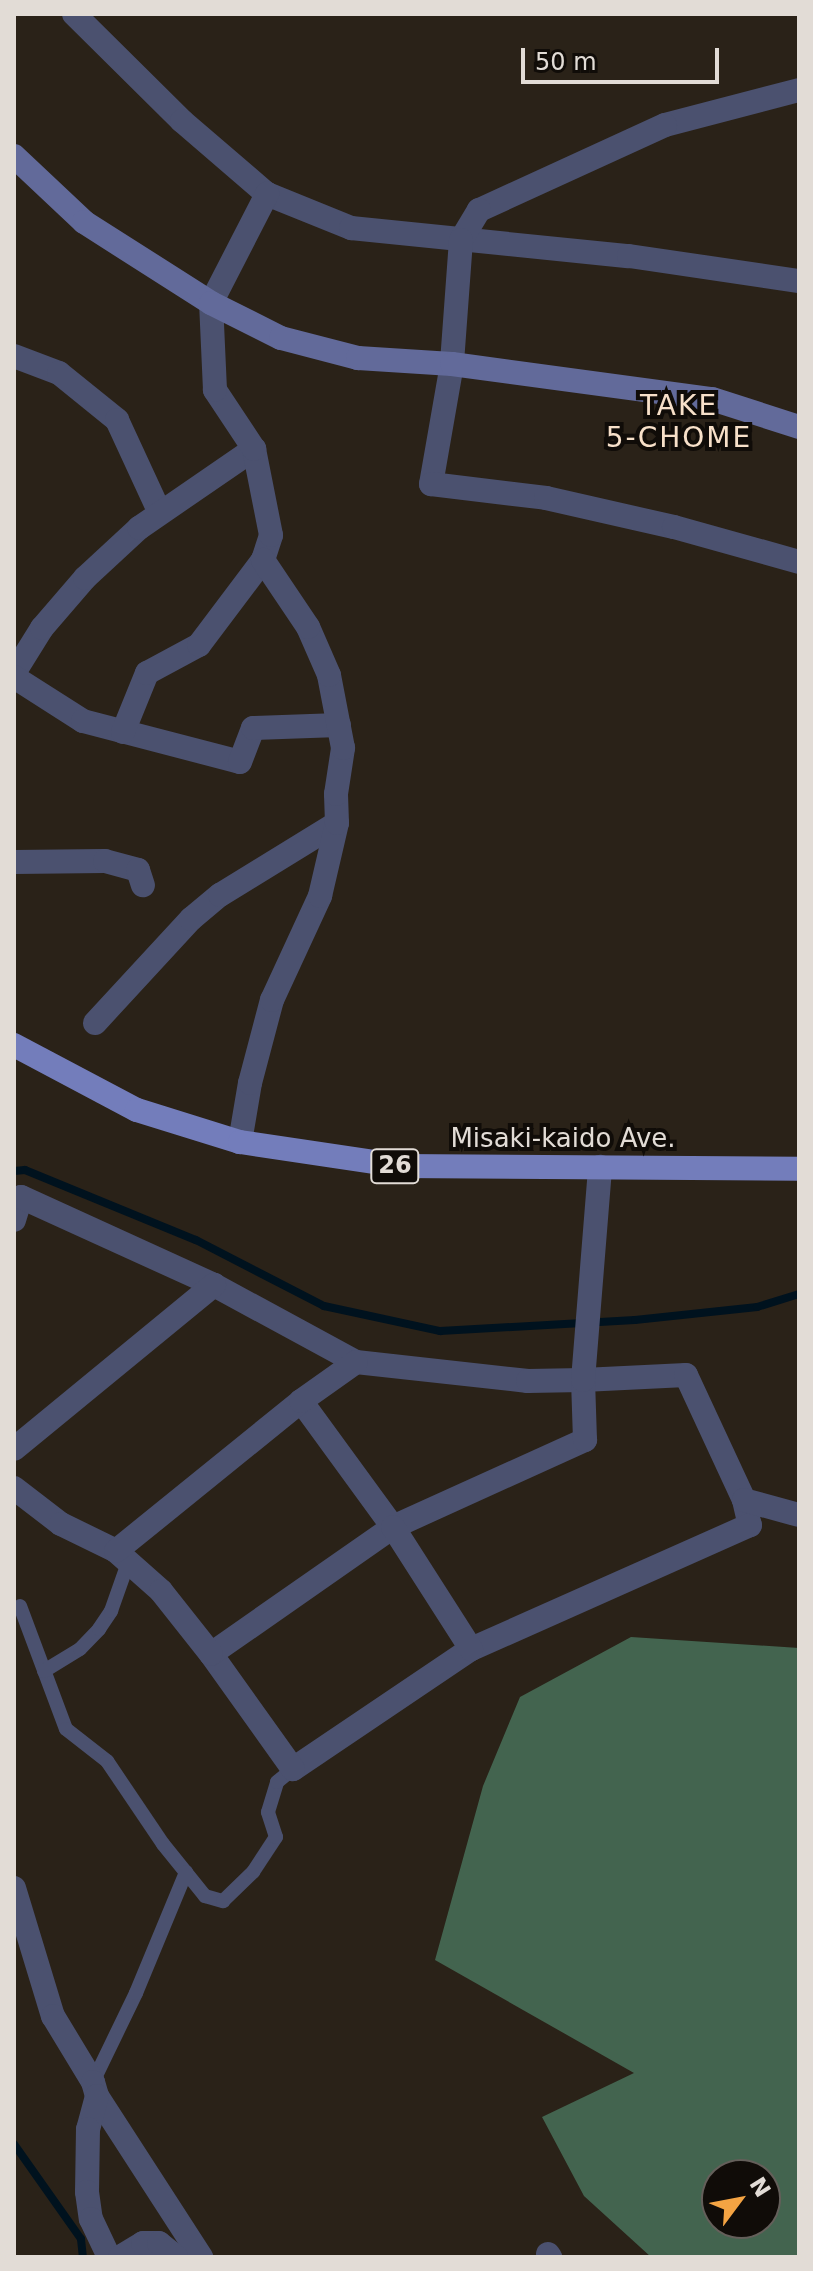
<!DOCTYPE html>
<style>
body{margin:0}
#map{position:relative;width:813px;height:2271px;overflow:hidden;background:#2a2218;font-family:"DejaVu Sans",sans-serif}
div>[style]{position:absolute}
.forest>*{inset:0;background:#43644f}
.stream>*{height:8px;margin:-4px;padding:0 4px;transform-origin:4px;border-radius:4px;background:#00121e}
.lane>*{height:14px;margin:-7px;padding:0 7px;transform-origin:7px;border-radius:7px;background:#4b516f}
.street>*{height:24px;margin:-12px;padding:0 12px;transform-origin:12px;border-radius:12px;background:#4b516f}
.secondary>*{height:24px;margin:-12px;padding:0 12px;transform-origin:12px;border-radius:12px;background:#626a9a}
.primary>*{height:24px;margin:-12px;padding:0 12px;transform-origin:12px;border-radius:12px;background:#737dbb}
span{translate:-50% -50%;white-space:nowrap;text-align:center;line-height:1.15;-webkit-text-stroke:8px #100c08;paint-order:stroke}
.shield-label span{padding:2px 6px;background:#100c08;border:2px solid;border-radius:6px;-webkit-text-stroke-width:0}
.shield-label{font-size:24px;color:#e2dcd6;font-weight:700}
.street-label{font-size:26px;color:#e2dcd6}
.neighbourhood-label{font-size:28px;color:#f7e0c9;letter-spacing:2px}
.frame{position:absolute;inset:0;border:16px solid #e2dcd6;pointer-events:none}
.north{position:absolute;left:701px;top:2159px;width:80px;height:80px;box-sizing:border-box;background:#100c08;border:2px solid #645f5a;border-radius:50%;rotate:58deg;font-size:22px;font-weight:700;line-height:32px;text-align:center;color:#e2dcd6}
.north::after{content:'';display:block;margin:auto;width:28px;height:36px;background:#f4a443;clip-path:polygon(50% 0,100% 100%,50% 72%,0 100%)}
.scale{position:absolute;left:521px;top:48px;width:198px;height:36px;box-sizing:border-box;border:4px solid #e2dcd6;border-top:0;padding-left:10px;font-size:24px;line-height:28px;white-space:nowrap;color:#e2dcd6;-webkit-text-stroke:6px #100c08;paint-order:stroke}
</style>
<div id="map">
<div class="forest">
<div style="clip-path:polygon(evenodd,631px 1637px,799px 1648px,799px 2257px,651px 2257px,584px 2196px,542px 2117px,634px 2073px,435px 1960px,483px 1786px,520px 1697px,631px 1637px,717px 2175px,765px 2175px,765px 2223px,717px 2223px,717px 2175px)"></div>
</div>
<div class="stream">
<div style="left:14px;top:1171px;width:11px;rotate:-5deg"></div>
<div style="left:25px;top:1170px;width:185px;rotate:22.3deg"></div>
<div style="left:196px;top:1240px;width:144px;rotate:27.3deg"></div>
<div style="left:324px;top:1306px;width:119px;rotate:12.2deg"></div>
<div style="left:440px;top:1331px;width:195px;rotate:-3.2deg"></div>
<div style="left:635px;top:1320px;width:123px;rotate:-6.1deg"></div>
<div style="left:757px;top:1307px;width:44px;rotate:-17.2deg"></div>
<div style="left:14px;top:2144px;width:116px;rotate:54.8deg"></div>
<div style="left:81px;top:2239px;width:18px;rotate:84deg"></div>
</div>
<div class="lane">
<div style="left:20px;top:1606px;width:131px;rotate:69.5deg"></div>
<div style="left:66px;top:1729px;width:52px;rotate:38deg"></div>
<div style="left:107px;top:1761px;width:100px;rotate:56deg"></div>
<div style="left:163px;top:1844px;width:67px;rotate:51.1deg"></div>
<div style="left:205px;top:1896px;width:19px;rotate:16deg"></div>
<div style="left:223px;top:1901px;width:42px;rotate:-44deg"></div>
<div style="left:253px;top:1872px;width:42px;rotate:-56.7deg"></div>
<div style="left:276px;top:1837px;width:26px;rotate:-108deg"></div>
<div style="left:268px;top:1812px;width:31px;rotate:-73deg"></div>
<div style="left:277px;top:1782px;width:21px;rotate:-39deg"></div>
<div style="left:44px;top:1671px;width:42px;rotate:-31.4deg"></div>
<div style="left:80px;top:1649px;width:28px;rotate:-46deg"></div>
<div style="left:99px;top:1629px;width:22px;rotate:-56deg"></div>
<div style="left:111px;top:1611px;width:51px;rotate:-70.5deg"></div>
<div style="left:93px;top:2082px;width:99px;rotate:-64.2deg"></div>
<div style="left:136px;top:1993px;width:131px;rotate:-67.5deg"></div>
</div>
<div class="street">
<div style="left:74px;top:14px;width:152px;rotate:44.7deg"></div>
<div style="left:182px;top:121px;width:112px;rotate:40.7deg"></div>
<div style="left:267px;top:194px;width:91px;rotate:22deg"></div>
<div style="left:351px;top:228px;width:279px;rotate:5.8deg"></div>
<div style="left:629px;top:256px;width:172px;rotate:8.4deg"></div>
<div style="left:799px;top:90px;width:138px;rotate:165.4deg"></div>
<div style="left:665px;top:125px;width:205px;rotate:155.4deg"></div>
<div style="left:479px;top:210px;width:35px;rotate:121deg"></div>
<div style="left:461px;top:240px;width:124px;rotate:94.2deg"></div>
<div style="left:452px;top:364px;width:122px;rotate:99.9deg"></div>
<div style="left:431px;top:484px;width:116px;rotate:6.9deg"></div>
<div style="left:546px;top:498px;width:131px;rotate:12.8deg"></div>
<div style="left:674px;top:527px;width:130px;rotate:15.6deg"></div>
<div style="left:14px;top:356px;width:48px;rotate:20.7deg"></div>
<div style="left:59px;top:373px;width:75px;rotate:39deg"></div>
<div style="left:117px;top:420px;width:100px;rotate:65.2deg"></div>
<div style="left:14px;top:673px;width:53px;rotate:-58.1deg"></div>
<div style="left:42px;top:628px;width:66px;rotate:-49.3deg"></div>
<div style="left:85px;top:578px;width:74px;rotate:-42.8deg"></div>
<div style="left:139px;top:528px;width:140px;rotate:-34.5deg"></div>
<div style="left:14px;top:677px;width:82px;rotate:32.5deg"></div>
<div style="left:83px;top:721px;width:162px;rotate:14.6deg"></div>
<div style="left:240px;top:762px;width:36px;rotate:-69deg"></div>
<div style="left:253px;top:728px;width:86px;rotate:-2deg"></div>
<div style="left:123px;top:732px;width:64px;rotate:-67.9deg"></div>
<div style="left:147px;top:673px;width:59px;rotate:-28.3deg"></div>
<div style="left:199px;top:645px;width:106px;rotate:-53deg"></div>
<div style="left:263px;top:560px;width:26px;rotate:-72deg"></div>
<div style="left:271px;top:535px;width:88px;rotate:-101.2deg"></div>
<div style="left:254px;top:449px;width:71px;rotate:-123.5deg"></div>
<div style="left:215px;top:390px;width:87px;rotate:-92.6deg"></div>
<div style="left:211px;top:303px;width:123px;rotate:-62.8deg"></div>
<div style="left:14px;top:862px;width:91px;rotate:-0.6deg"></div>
<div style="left:105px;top:861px;width:34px;rotate:15deg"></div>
<div style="left:138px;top:870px;width:16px;rotate:72deg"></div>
<div style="left:95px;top:1023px;width:142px;rotate:-47.3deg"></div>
<div style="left:191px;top:919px;width:38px;rotate:-40deg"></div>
<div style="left:220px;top:895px;width:137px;rotate:-31.6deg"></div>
<div style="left:240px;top:1142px;width:60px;rotate:-80.4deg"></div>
<div style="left:250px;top:1083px;width:86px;rotate:-75.2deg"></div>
<div style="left:272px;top:1000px;width:115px;rotate:-65.2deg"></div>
<div style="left:320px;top:896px;width:75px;rotate:-76.9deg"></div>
<div style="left:337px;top:823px;width:29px;rotate:-92deg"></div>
<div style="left:336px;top:794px;width:47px;rotate:-81.3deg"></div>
<div style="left:343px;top:748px;width:74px;rotate:-100.9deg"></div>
<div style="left:329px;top:675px;width:52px;rotate:-113.6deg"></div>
<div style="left:308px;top:627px;width:81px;rotate:-123.9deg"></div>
<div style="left:14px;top:1220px;width:24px;rotate:-73deg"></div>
<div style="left:21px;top:1197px;width:212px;rotate:24.5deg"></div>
<div style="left:214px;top:1285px;width:162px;rotate:28.5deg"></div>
<div style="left:356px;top:1362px;width:173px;rotate:6.3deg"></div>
<div style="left:528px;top:1381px;width:55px;rotate:-1deg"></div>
<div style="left:583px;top:1380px;width:103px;rotate:-2.8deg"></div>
<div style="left:686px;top:1375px;width:138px;rotate:65.1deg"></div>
<div style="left:744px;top:1500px;width:26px;rotate:77deg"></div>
<div style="left:750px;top:1525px;width:305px;rotate:156deg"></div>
<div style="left:471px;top:1649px;width:215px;rotate:146deg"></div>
<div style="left:293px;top:1769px;width:141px;rotate:-125.5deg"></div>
<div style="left:211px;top:1654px;width:222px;rotate:-34.9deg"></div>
<div style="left:393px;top:1527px;width:211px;rotate:-24.4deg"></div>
<div style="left:585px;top:1440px;width:60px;rotate:-91.9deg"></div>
<div style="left:583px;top:1380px;width:214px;rotate:-85.4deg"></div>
<div style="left:301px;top:1401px;width:156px;rotate:53.9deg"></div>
<div style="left:393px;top:1527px;width:145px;rotate:57.4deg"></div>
<div style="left:14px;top:1449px;width:259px;rotate:-39.4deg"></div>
<div style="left:14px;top:1488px;width:59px;rotate:37.5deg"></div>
<div style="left:61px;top:1524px;width:61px;rotate:26.1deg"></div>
<div style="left:116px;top:1551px;width:60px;rotate:41.6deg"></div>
<div style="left:161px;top:1591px;width:80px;rotate:51.6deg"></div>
<div style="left:744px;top:1500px;width:57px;rotate:15.3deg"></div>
<div style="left:116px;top:1551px;width:238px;rotate:-39deg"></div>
<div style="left:301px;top:1401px;width:67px;rotate:-35.3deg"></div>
<div style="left:14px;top:1888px;width:134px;rotate:73.1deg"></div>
<div style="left:53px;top:2016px;width:77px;rotate:58.8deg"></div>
<div style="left:93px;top:2082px;width:15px;rotate:74deg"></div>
<div style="left:97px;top:2096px;width:192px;rotate:57.1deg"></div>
<div style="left:97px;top:2096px;width:34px;rotate:105deg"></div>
<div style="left:88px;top:2129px;width:63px;rotate:90.9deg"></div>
<div style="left:87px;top:2192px;width:27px;rotate:82deg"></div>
<div style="left:91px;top:2219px;width:42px;rotate:64.7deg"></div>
<div style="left:548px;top:2254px;width:4px;rotate:56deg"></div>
<div style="left:120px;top:2257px;width:27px;rotate:-31deg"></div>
<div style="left:143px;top:2243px;width:16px"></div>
<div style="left:159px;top:2243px;width:22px;rotate:39deg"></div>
</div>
<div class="secondary">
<div style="left:14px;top:156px;width:96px;rotate:43.3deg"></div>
<div style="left:84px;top:222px;width:151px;rotate:32.5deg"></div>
<div style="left:211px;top:303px;width:78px;rotate:26.6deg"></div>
<div style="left:281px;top:338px;width:80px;rotate:14.6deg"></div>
<div style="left:358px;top:358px;width:94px;rotate:3.7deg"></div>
<div style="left:452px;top:364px;width:262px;rotate:7.7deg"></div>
<div style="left:712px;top:399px;width:91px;rotate:17.8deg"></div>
</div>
<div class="primary">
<div style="left:14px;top:1045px;width:139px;rotate:27.9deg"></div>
<div style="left:137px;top:1110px;width:108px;rotate:17.3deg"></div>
<div style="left:240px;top:1142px;width:162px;rotate:8.5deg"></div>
<div style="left:400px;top:1166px;width:399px;rotate:0.4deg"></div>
</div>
<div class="shield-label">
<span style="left:395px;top:1166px">26</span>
</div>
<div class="street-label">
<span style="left:563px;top:1139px">Misaki-kaido Ave.</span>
</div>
<div class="neighbourhood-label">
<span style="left:679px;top:422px">TAKE<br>5-CHOME</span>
</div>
<div class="frame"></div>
<div class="north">N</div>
<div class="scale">50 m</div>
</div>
